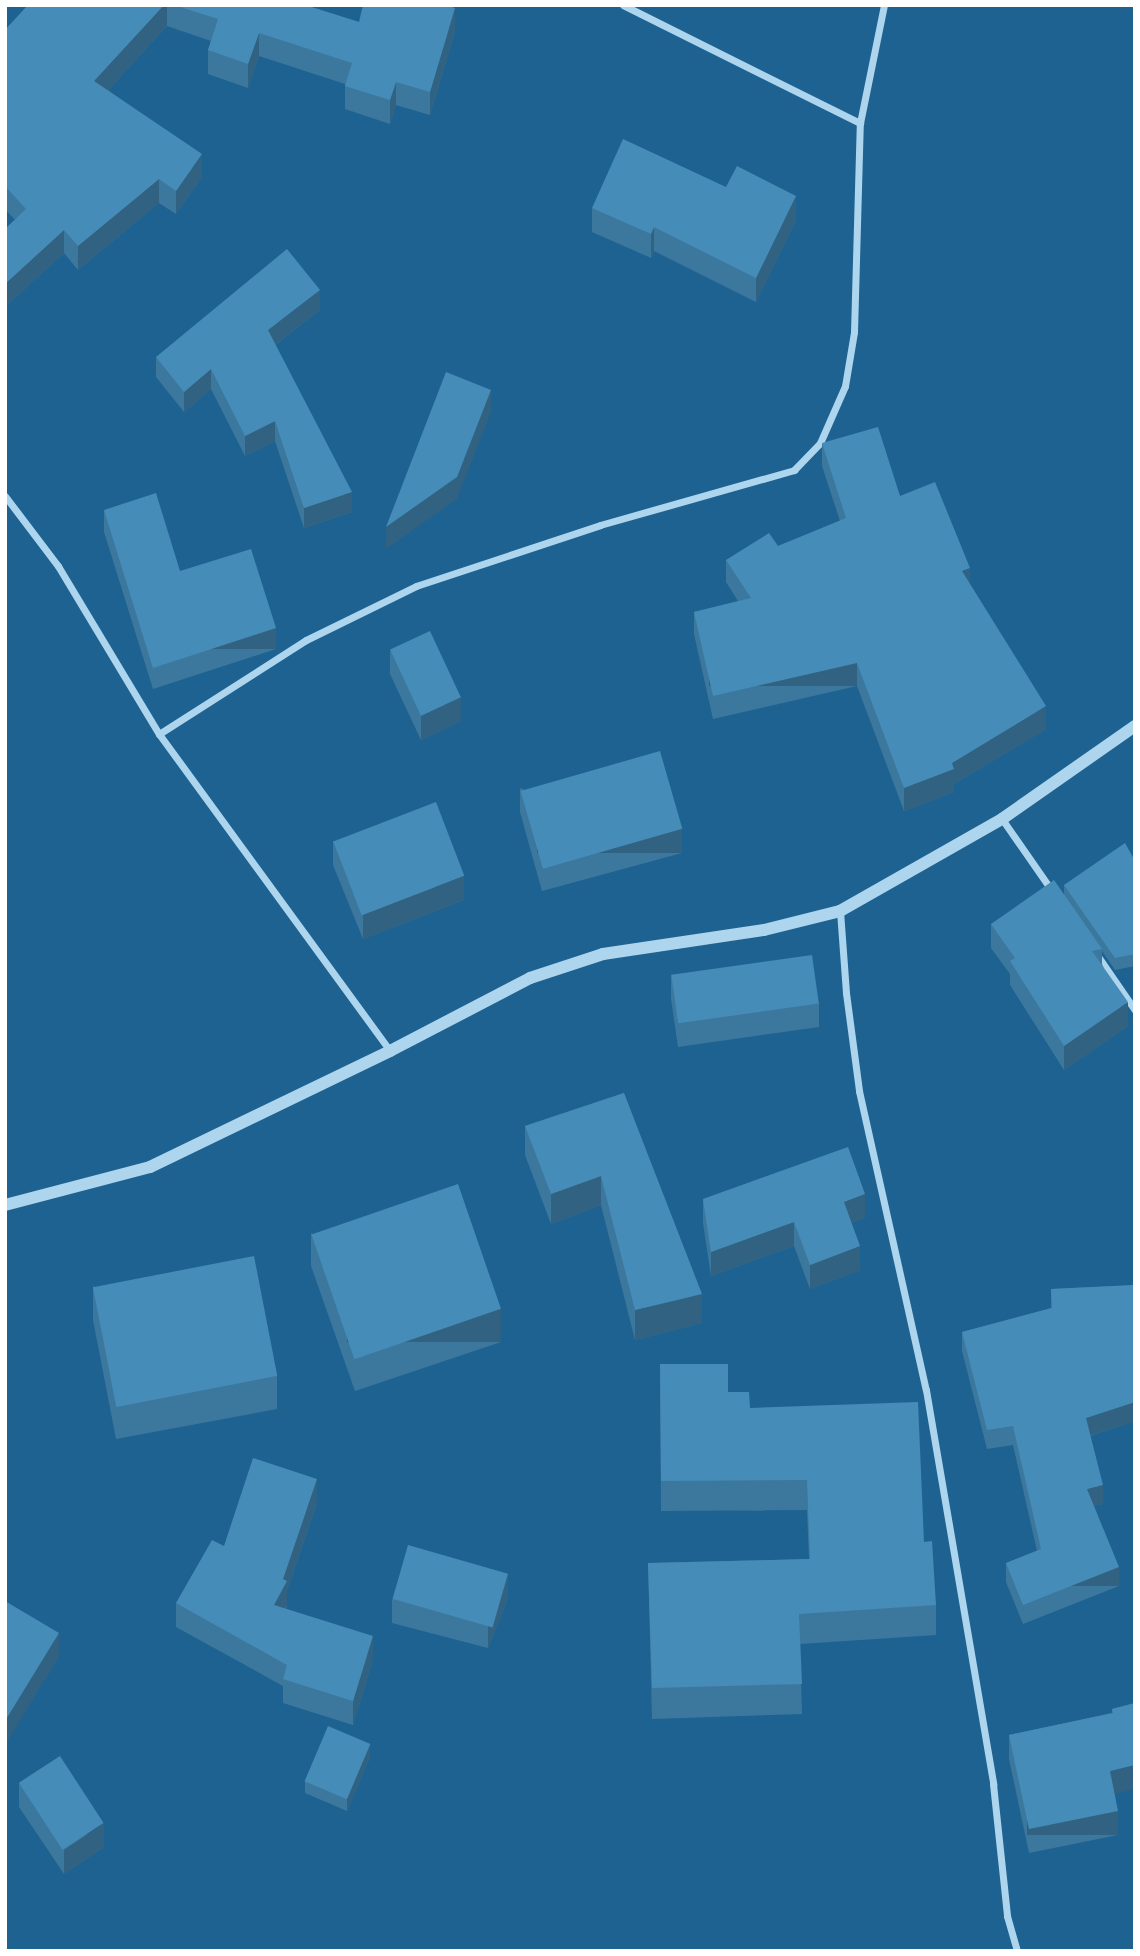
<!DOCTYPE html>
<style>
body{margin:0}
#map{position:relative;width:1140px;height:1956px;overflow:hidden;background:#1e6291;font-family:Mulish,sans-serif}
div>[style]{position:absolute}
.minor>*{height:7px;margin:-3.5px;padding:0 3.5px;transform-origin:3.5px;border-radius:3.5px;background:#aed5ee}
.tertiary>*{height:12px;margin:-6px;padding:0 6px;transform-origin:6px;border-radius:6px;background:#aed5ee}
.wall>*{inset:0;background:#3c789e}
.shaded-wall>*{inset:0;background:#316281;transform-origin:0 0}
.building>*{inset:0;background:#468cb8;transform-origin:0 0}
span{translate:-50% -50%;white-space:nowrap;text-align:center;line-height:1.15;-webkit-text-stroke:6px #1e6291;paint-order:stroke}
.frame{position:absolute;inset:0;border:7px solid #fff;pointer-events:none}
</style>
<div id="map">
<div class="minor">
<div style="left:623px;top:5px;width:265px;rotate:26.5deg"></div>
<div style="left:5px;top:496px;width:88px;rotate:52.9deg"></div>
<div style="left:58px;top:566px;width:196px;rotate:59deg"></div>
<div style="left:159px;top:734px;width:392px;rotate:53.9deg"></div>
<div style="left:159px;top:734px;width:174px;rotate:-32.6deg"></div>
<div style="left:306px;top:640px;width:123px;rotate:-26.1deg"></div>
<div style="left:416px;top:586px;width:194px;rotate:-18.3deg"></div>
<div style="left:600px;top:525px;width:202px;rotate:-15.8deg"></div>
<div style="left:794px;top:470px;width:37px;rotate:-46deg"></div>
<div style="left:820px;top:443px;width:62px;rotate:-66.3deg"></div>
<div style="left:845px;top:386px;width:55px;rotate:-80.5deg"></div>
<div style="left:854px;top:332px;width:209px;rotate:-88.4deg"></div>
<div style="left:860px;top:123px;width:120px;rotate:-78.5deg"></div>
<div style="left:1002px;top:819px;width:88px;rotate:55.2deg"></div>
<div style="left:840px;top:911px;width:82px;rotate:85.8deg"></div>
<div style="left:846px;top:993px;width:99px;rotate:82.4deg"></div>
<div style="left:859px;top:1091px;width:306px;rotate:77.4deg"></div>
<div style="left:926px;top:1390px;width:400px;rotate:80.3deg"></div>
<div style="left:993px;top:1784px;width:133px;rotate:83.9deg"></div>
<div style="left:1007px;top:1916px;width:36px;rotate:74deg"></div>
<div style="left:1097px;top:955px;width:67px;rotate:55.4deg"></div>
</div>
<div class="tertiary">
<div style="left:5px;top:1205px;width:150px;rotate:-14.7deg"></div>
<div style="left:150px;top:1167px;width:267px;rotate:-25.8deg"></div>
<div style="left:390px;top:1051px;width:158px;rotate:-27.5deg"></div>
<div style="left:530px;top:978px;width:77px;rotate:-18.2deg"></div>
<div style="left:603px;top:954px;width:163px;rotate:-8.5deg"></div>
<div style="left:764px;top:930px;width:78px;rotate:-14deg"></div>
<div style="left:840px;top:911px;width:186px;rotate:-29.6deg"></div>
<div style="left:1002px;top:819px;width:162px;rotate:-35deg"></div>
</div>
<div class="wall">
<div style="clip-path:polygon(28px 5px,305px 5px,359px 22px,455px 31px,430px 115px,396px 105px,390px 124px,345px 109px,345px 84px,259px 56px,248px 88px,208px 74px,208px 50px,211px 41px,167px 26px,108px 90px,202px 177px,176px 214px,159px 203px,78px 270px,64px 253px,5px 307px,5px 229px,15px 220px,5px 209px,5px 30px)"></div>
<div style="clip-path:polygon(592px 208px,796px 220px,756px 302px,654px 251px,651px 258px,592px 232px)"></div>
<div style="clip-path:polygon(320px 310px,275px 345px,352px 512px,304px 528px,275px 441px,245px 456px,211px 389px,184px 412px,156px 377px,156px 357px)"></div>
<div style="clip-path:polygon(822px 443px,900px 496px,970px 585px,1046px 729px,954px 784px,954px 792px,904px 811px,857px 686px,713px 719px,694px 634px,694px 612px,738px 601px,726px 582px,726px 560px,778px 546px,840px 521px,822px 466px)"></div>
<div style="clip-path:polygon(104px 510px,180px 571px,276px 649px,153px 689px,104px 532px)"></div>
<div style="clip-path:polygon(390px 650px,461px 721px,421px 740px,390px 674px)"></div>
<div style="clip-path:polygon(520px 788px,682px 853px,542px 891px,520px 812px)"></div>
<div style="clip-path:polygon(333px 841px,464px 900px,363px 939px,333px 865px)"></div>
<div style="clip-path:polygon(1135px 861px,1135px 966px,1115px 970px,1102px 951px,1102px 964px,1128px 1026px,1064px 1070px,1010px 985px,1010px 974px,991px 948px,991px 924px,1064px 895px,1064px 885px)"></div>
<div style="clip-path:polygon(671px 975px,819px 1003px,819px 1027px,678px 1047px,671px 999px)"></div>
<div style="clip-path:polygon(624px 1093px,702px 1323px,635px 1340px,601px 1205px,551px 1224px,525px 1155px,525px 1126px)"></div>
<div style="clip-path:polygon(703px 1199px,865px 1218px,851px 1223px,860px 1270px,810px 1289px,794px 1246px,711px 1276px,703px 1223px)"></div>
<div style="clip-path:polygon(311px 1233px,501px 1342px,355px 1391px,311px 1266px)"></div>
<div style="clip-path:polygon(1135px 1285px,1135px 1421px,1090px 1436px,1103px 1504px,1094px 1506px,1119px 1586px,1023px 1624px,1006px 1582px,1006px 1563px,1037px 1551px,1013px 1445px,987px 1449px,962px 1351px,962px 1332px,1051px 1308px,1051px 1289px)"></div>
<div style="clip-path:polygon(93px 1286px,277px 1376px,277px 1409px,116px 1439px,93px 1320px)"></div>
<div style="clip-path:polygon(660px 1364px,728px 1392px,924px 1542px,936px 1605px,936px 1635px,800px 1644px,802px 1714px,652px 1719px,648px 1563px,809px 1559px,807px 1510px,661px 1511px)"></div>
<div style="clip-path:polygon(317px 1503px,287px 1591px,287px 1605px,286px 1609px,373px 1660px,353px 1725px,283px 1703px,283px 1686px,176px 1627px,176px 1603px,224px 1546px)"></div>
<div style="clip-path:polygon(508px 1598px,488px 1648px,392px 1623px,392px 1599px)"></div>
<div style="clip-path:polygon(1135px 1703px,1115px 1794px,1118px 1835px,1029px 1853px,1009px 1759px,1009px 1735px,1112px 1713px,1112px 1709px)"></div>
<div style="clip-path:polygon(370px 1757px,347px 1811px,305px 1793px,305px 1781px)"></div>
<div style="clip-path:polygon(19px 1783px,104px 1847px,64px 1874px,19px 1807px)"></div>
</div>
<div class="shaded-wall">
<div style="clip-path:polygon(164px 5px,167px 5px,167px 26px,94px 105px,94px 81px)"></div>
<div style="clip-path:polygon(455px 8px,455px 31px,430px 115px,430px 92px)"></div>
<div style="clip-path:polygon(259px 33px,259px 56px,248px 88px,248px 64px)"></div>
<div style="clip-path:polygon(396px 82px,396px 105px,390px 124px,390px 100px)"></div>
<div style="clip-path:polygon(202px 154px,202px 177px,176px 214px,176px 191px)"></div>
<div style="clip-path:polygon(159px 179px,159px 203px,78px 270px,78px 246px)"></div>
<div style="clip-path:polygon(796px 196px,796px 220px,756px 302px,756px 278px)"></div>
<div style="clip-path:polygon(654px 227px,654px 251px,651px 258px,651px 234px)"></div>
<div style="clip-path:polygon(64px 230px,64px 253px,5px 307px,5px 284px)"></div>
<div style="clip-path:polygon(320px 290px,320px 310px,268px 350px,268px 330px)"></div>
<div style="clip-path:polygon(211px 369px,211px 389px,184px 412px,184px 392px)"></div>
<div style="clip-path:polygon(491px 390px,491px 412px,457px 499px,386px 549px,386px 527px)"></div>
<div style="clip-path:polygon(275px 421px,275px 441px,245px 456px,245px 436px)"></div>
<div style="clip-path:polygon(352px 492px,352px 512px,304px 528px,304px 508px)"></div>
<div style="clip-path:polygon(970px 568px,970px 591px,962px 571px)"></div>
<div style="left:276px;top:628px;width:21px;height:129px;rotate:90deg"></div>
<div style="left:857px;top:663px;width:23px;height:148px;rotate:90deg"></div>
<div style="clip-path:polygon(461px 697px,461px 721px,421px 740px,421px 716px)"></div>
<div style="clip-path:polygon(1046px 706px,1046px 729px,954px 784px,954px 792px,904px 811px,904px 788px,952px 763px)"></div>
<div style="left:682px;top:829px;width:24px;height:145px;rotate:90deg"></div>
<div style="clip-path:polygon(464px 876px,464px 900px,363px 939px,363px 915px)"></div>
<div style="clip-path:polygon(1128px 1002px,1128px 1026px,1064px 1070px,1064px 1046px)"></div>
<div style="clip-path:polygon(601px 1176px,601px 1205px,551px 1224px,551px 1194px)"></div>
<div style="clip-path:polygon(865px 1194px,865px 1218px,844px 1226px,844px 1202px)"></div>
<div style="clip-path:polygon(794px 1222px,794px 1246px,711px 1276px,711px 1252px)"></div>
<div style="clip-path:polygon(860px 1246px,860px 1270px,810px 1289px,810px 1265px)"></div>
<div style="clip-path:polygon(702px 1294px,702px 1323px,635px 1340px,635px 1310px)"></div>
<div style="left:501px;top:1309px;width:33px;height:154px;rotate:90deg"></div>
<div style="clip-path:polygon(1135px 1402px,1135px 1421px,1086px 1437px,1086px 1418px)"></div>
<div style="clip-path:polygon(317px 1479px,317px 1503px,287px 1591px,287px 1605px,274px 1629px,274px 1605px)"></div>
<div style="clip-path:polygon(1103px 1485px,1103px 1504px,1087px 1508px,1087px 1489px)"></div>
<div style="left:1119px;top:1567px;width:19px;height:103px;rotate:90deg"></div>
<div style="clip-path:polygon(508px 1574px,508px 1598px,488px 1648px,488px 1624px)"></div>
<div style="clip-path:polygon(59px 1633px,59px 1657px,5px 1745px,5px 1721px)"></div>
<div style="clip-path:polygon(373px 1636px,373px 1660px,353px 1725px,353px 1701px)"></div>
<div style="clip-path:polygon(370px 1744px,370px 1757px,347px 1811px,347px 1798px)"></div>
<div style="clip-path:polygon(1135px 1765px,1135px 1789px,1110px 1795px,1110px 1771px)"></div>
<div style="left:1118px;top:1811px;width:24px;height:91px;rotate:90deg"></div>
<div style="clip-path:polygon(104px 1823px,104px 1847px,64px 1874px,64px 1850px)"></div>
</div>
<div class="building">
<div style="clip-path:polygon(28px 5px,164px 5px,94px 81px,202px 154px,176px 191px,159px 179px,78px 246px,64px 230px,5px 284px,5px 229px,26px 209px,5px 186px,5px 30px)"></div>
<div style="clip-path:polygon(174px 5px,305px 5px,359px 22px,363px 5px,447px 5px,455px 8px,430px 92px,396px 82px,390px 100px,345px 86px,352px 63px,259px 33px,248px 64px,208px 50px,218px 19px)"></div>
<div style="clip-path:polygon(623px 139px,726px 187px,737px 166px,796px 196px,756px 278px,654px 227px,651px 234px,592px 208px)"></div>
<div style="clip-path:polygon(287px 249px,320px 290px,268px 330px,352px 492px,304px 508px,275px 421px,245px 436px,211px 369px,184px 392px,156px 357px)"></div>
<div style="clip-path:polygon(446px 372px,491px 390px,457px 477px,386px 527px)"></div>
<div style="clip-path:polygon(878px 427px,900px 496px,935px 482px,970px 568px,962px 571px,1046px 706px,952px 763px,954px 769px,904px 788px,857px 663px,713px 696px,694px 612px,751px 598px,726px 560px,769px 533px,778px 546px,846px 518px,822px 443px)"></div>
<div style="clip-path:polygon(156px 493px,180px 571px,251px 549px,276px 628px,153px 668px,104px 510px)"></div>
<div style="left:430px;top:631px;width:73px;height:44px;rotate:65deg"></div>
<div style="left:660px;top:751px;width:81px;height:145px;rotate:74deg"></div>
<div style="left:436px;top:802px;width:79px;height:110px;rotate:69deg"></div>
<div style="clip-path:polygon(1125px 843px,1135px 861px,1135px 954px,1115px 958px,1064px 885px)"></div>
<div style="clip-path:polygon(1054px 880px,1102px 949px,1092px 951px,1128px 1002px,1064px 1046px,1010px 961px,1015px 958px,991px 924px)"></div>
<div style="left:812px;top:955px;width:49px;height:142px;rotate:82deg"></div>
<div style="clip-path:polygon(624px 1093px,702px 1294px,635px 1310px,601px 1176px,551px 1194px,525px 1126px)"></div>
<div style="clip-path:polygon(848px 1147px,865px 1194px,844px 1202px,860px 1246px,810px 1265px,794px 1222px,711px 1252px,703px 1199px)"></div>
<div style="left:458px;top:1184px;width:132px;height:155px;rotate:71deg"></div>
<div style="left:254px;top:1256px;width:122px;height:164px;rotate:79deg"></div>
<div style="clip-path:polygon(1135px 1285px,1135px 1402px,1086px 1418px,1103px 1485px,1087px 1489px,1119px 1567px,1023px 1605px,1006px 1563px,1041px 1549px,1013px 1426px,987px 1430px,962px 1332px,1052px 1308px,1051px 1289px)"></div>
<div style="clip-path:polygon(660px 1364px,728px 1364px,728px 1392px,749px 1392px,750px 1408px,918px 1402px,924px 1542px,932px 1541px,936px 1605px,799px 1614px,802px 1684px,652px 1688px,648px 1563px,810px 1559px,807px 1480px,661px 1481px)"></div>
<div style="clip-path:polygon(253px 1458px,317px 1479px,283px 1579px,287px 1581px,274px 1605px,373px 1636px,353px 1701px,283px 1679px,287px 1665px,176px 1603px,212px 1540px,224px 1546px)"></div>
<div style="left:408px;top:1545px;width:104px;height:56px;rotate:16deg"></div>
<div style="clip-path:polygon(5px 1601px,59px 1633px,5px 1721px)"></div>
<div style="clip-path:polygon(1135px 1703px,1135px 1765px,1110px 1771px,1118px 1811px,1029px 1829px,1009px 1735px,1113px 1713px,1112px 1709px)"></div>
<div style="left:328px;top:1726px;width:46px;height:60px;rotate:23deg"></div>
<div style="left:60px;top:1756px;width:80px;height:49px;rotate:57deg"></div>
</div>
<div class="frame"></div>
</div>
